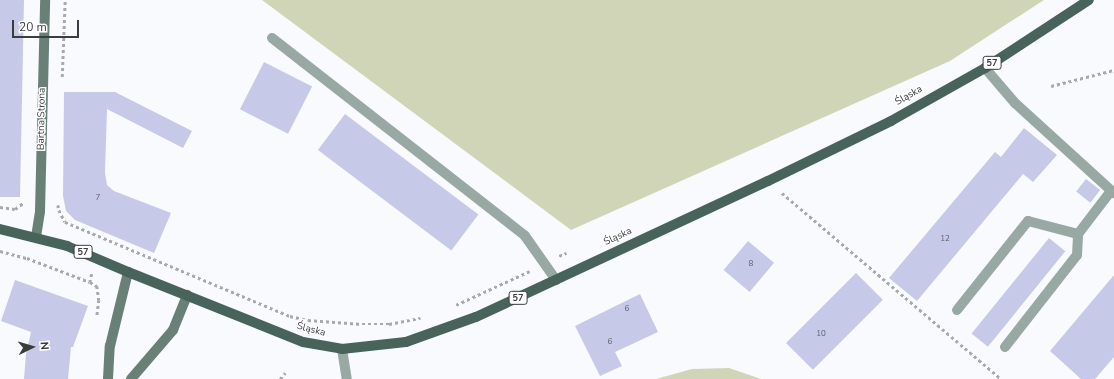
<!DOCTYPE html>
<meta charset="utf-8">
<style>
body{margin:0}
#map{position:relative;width:1114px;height:379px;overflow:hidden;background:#f8fafe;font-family:"Nunito Sans",sans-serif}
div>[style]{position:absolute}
.green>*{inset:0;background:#d1d5b8}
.building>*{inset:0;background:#c7c9e8;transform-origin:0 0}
.path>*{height:2.5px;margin-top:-1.25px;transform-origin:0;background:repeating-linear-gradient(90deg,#a7a9ac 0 3px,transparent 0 6px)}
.lane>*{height:10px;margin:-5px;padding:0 5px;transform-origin:5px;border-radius:5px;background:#98a8a2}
.street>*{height:10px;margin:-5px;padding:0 5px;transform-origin:5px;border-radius:5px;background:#98a8a2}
.secondary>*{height:10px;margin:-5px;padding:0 5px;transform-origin:5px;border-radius:5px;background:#698077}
.primary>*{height:10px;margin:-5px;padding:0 5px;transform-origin:5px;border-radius:5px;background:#48645a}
span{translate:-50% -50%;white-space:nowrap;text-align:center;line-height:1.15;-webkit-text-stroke:3px #fff;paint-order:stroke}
.number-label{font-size:8px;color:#5d5f68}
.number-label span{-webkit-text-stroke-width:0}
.shield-label span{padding:1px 3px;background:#fff;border:1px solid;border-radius:3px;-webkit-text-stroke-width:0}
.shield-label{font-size:9px;color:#3a3c3e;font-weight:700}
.street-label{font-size:10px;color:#3a3c3e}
.north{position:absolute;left:12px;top:327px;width:40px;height:40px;-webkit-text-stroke:3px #fff;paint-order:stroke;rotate:85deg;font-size:11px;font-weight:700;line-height:16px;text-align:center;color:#3a3c3e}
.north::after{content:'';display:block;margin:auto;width:14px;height:18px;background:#3a3c3e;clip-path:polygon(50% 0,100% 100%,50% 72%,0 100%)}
.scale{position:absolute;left:12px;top:20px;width:67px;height:18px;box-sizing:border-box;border:2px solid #3a3c3e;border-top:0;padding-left:5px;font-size:12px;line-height:14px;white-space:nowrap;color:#3a3c3e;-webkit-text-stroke:3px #fff;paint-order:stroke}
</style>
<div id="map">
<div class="green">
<div style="clip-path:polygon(262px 0,1044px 0,950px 61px,571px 230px)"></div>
<div style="clip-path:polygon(729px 368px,761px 379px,656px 379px,692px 369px)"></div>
</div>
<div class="building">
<div style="clip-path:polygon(0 0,24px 0,20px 197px,0 197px)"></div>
<div style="left:264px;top:62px;width:54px;height:53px;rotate:27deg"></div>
<div style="clip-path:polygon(64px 92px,115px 92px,192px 131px,183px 148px,107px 109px,105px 173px,107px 185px,114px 191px,171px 213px,154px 253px,75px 220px,66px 211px,63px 196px)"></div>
<div style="left:345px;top:114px;width:167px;height:45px;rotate:37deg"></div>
<div style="clip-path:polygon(1024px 128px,1057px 155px,1033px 182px,1023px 174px,917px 301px,889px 278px,995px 152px,1001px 157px)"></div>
<div style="left:1086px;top:179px;width:18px;height:16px;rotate:38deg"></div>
<div style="left:1049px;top:238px;width:21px;height:123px;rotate:39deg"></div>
<div style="left:748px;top:241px;width:34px;height:38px;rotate:40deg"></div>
<div style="left:856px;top:273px;width:38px;height:99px;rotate:45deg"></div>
<div style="clip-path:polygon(1114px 275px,1114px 357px,1095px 379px,1081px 379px,1050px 351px)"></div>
<div style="clip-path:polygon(15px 280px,88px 306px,73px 347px,71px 347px,68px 379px,24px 379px,26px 354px,31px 332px,1px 321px)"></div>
<div style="clip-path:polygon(640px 294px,658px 332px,615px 352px,622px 366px,600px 376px,575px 326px)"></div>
</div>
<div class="path">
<div style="left:62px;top:77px;width:77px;rotate:-87.8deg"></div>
<div style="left:1051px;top:86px;width:65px;rotate:-14.3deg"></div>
<div style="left:782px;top:193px;width:287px;rotate:40.3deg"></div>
<div style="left:58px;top:205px;width:5px;rotate:79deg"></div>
<div style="left:59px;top:210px;width:13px;rotate:63deg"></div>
<div style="left:65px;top:222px;width:244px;rotate:22.7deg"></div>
<div style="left:290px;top:316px;width:18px;rotate:13deg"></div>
<div style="left:308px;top:320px;width:54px;rotate:4.2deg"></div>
<div style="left:362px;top:324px;width:27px"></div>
<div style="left:389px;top:324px;width:32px;rotate:-11deg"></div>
<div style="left:0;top:207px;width:15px;rotate:8deg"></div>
<div style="left:15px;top:209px;width:10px;rotate:-37deg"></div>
<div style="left:0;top:251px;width:28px;rotate:15deg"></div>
<div style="left:27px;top:258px;width:67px;rotate:20.9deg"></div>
<div style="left:559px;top:256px;width:8px;rotate:-23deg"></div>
<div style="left:92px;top:274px;width:8px;rotate:104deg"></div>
<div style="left:90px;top:282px;width:8px;rotate:30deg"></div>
<div style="left:97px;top:286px;width:14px;rotate:82deg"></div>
<div style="left:99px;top:300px;width:17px;rotate:97deg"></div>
<div style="left:456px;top:305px;width:81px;rotate:-24.7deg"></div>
<div style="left:280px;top:379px;width:8px;rotate:-50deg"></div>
</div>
<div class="lane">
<div style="left:272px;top:38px;width:321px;rotate:38deg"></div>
<div style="left:525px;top:236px;width:54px;rotate:54.8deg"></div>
<div style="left:985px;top:68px;width:46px;rotate:49.4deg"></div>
<div style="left:1015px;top:103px;width:134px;rotate:42.3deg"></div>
<div style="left:957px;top:310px;width:114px;rotate:-51.4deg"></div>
<div style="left:1028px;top:221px;width:52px;rotate:14.6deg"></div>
<div style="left:1005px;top:347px;width:117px;rotate:-52deg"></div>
<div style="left:1077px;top:255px;width:21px;rotate:-87deg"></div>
<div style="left:1078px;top:234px;width:54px;rotate:-52.5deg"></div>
</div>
<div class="street">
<div style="left:342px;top:349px;width:30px;rotate:81deg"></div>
</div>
<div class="secondary">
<div style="left:36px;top:237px;width:26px;rotate:-81deg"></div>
<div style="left:40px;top:211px;width:211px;rotate:-88.6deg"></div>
<div style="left:108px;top:379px;width:33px;rotate:-87deg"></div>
<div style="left:110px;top:346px;width:76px;rotate:-76.3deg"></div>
<div style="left:131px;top:379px;width:65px;rotate:-49.4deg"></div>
<div style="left:173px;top:330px;width:38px;rotate:-68deg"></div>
</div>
<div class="primary">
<div style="left:0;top:229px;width:69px;rotate:14.2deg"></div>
<div style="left:67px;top:246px;width:66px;rotate:23.1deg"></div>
<div style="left:128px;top:272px;width:188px;rotate:21.8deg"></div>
<div style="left:303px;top:342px;width:40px;rotate:10deg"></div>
<div style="left:342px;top:349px;width:64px;rotate:-6.2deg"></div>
<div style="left:406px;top:342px;width:74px;rotate:-19.7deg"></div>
<div style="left:476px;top:317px;width:322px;rotate:-25deg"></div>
<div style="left:768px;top:181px;width:137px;rotate:-26deg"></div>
<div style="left:891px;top:121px;width:108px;rotate:-29.4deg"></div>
<div style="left:985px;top:68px;width:124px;rotate:-33.2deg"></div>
</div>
<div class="number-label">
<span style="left:98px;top:198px">7</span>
<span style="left:945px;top:239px">12</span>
<span style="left:751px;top:264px">8</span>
<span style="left:627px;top:309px">6</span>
<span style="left:821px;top:334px">10</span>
<span style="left:610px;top:342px">6</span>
</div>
<div class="shield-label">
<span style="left:992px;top:63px">57</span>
<span style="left:83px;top:252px">57</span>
<span style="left:518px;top:298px">57</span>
</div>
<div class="street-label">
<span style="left:909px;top:96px;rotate:-30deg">Śląska</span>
<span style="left:42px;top:119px;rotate:-89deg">Bartna Strona</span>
<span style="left:618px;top:237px;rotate:-25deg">Śląska</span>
<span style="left:311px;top:330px;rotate:15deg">Śląska</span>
</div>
<div class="north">N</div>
<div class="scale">20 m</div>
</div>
